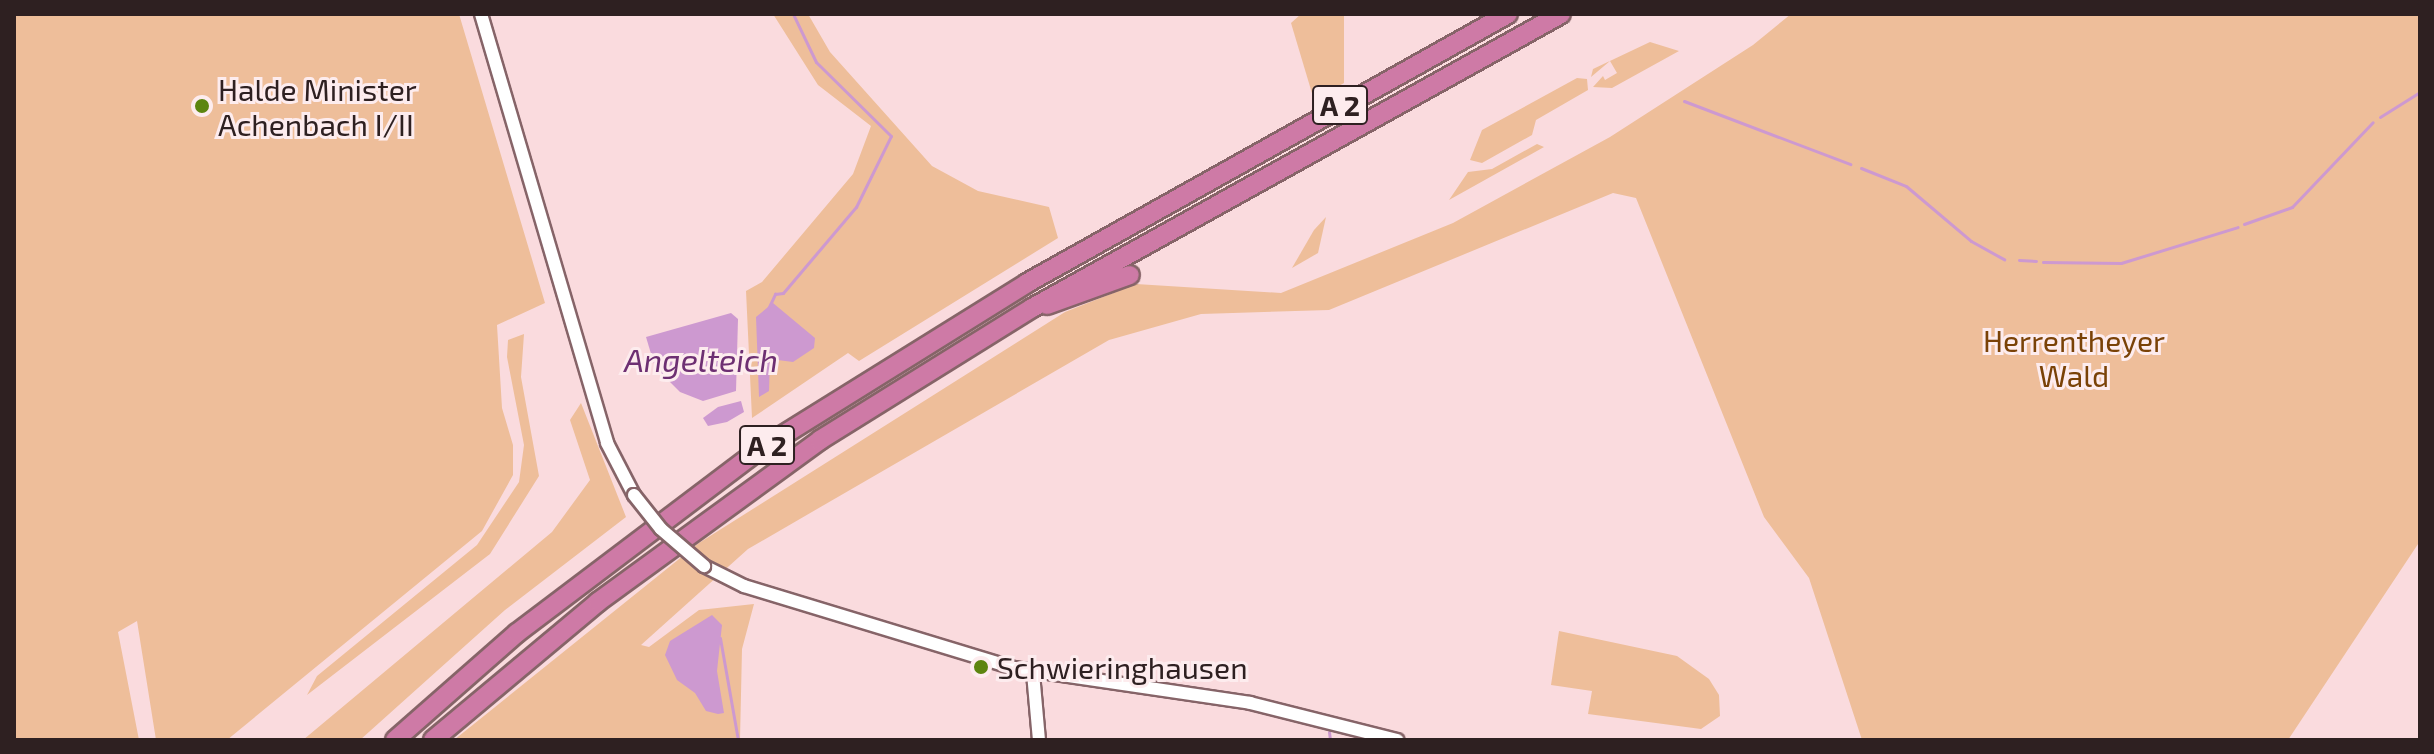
<!DOCTYPE html>
<style>
body{margin:0}
#map{position:relative;width:2434px;height:754px;overflow:hidden;background:#fadbde;font-family:"Exo 2",sans-serif}
div>[style]{position:absolute}
.green>*{inset:0;background:#eebe9a}
.water>*{inset:0;background:#cd99d0}
.stream>*{height:3px;margin:-1.5px;padding:0 1.5px;transform-origin:1.5px;border-radius:1.5px;background:#cd99d0}
.roads{filter:drop-shadow(2px 0 #866468) drop-shadow(-2px 0 #866468) drop-shadow(0 2px #866468) drop-shadow(0 -2px #866468)}
.tertiary>*{height:12px;margin:-6px;padding:0 6px;transform-origin:6px;border-radius:6px;background:#fff}
.motorway>*{height:18px;margin:-9px;padding:0 9px;transform-origin:9px;border-radius:9px;background:#ce7aa6}
.bridges{filter:drop-shadow(2px 0 #866468) drop-shadow(-2px 0 #866468) drop-shadow(0 2px #866468) drop-shadow(0 -2px #866468)}
.tertiary-bridge>*{height:12px;margin:-6px;padding:0 6px;transform-origin:6px;border-radius:6px;background:#fff}
.dots>*{width:22px;height:22px;translate:-50% -50%;box-sizing:border-box;border:4px solid #fdecee;border-radius:50%}
span{translate:-50% -50%;white-space:nowrap;text-align:center;line-height:1.15;-webkit-text-stroke:6px #fdecee;paint-order:stroke}
.shield-label span{padding:2px 6px;background:#fdecee;border:2px solid;border-radius:6px;-webkit-text-stroke-width:0}
.shield-label{font-size:28px;color:#2e2021;font-weight:700}
.poi-label{font-size:30px;color:#2e2021}
.left{translate:0 -50%;text-align:left}
.park-label{font-size:30px;color:#7a4207}
.water-label{font-size:32px;color:#6d2f72;font-style:italic}
.frame{position:absolute;inset:0;border:16px solid #2e2021;pointer-events:none}
</style>
<div id="map">
<div class="green">
<div style="clip-path:polygon(14px 14px,459px 14px,545px 303px,497px 325px,502px 408px,513px 445px,513px 475px,482px 531px,227px 740px,156px 740px,137px 621px,118px 632px,139px 740px,14px 740px)"></div>
<div style="clip-path:polygon(773px 14px,808px 14px,830px 52px,932px 166px,978px 191px,1049px 207px,1058px 238px,859px 361px,848px 353px,752px 418px,746px 291px,762px 282px,853px 174px,871px 126px,818px 85px)"></div>
<div style="clip-path:polygon(1301px 14px,1344px 14px,1344px 83px,1314px 100px,1291px 23px)"></div>
<div style="clip-path:polygon(1791px 14px,2420px 14px,2420px 541px,2288px 740px,1862px 740px,1809px 578px,1764px 517px,1636px 198px,1613px 193px,1329px 310px,1201px 314px,1109px 340px,748px 549px,641px 645px,649px 647px,699px 610px,754px 604px,742px 649px,740px 740px,454px 740px,699px 543px,1065px 312px,1136px 284px,1281px 293px,1453px 223px,1610px 137px,1753px 45px)"></div>
<div style="clip-path:polygon(1650px 42px,1679px 51px,1612px 88px,1593px 87px,1603px 76px,1605px 80px,1617px 73px,1610px 61px,1591px 77px,1593px 69px)"></div>
<div style="clip-path:polygon(1577px 78px,1587px 79px,1588px 90px,1536px 120px,1532px 135px,1482px 163px,1470px 160px,1482px 130px)"></div>
<div style="clip-path:polygon(1537px 144px,1544px 147px,1449px 200px,1468px 172px,1492px 169px)"></div>
<div style="clip-path:polygon(1326px 217px,1318px 253px,1292px 268px,1314px 230px)"></div>
<div style="clip-path:polygon(524px 334px,521px 377px,539px 476px,490px 554px,307px 695px,317px 676px,477px 545px,519px 482px,524px 445px,507px 357px,508px 340px)"></div>
<div style="clip-path:polygon(581px 403px,626px 517px,505px 610px,360px 740px,303px 740px,552px 532px,590px 480px,570px 420px)"></div>
<div style="clip-path:polygon(1559px 631px,1677px 656px,1709px 679px,1719px 695px,1720px 716px,1701px 729px,1588px 714px,1592px 691px,1551px 685px)"></div>
</div>
<div class="water">
<div style="clip-path:polygon(773px 303px,815px 338px,814px 348px,793px 362px,770px 359px,769px 391px,759px 397px,756px 317px)"></div>
<div style="clip-path:polygon(731px 313px,738px 319px,736px 391px,703px 401px,680px 392px,655px 367px,646px 337px)"></div>
<div style="clip-path:polygon(741px 401px,744px 412px,727px 422px,708px 426px,703px 418px,718px 407px)"></div>
<div style="clip-path:polygon(712px 615px,722px 625px,717px 671px,724px 713px,718px 714px,706px 711px,695px 693px,677px 680px,665px 655px,670px 641px)"></div>
</div>
<div class="stream">
<div style="left:1684px;top:101px;width:178px;rotate:20.8deg"></div>
<div style="left:2380px;top:117px;width:47px;rotate:-32deg"></div>
<div style="left:1861px;top:168px;width:48px;rotate:21.8deg"></div>
<div style="left:1906px;top:186px;width:85px;rotate:40.2deg"></div>
<div style="left:1971px;top:241px;width:38px;rotate:29deg"></div>
<div style="left:2244px;top:224px;width:51px;rotate:-19.5deg"></div>
<div style="left:2292px;top:207px;width:117px;rotate:-46.4deg"></div>
<div style="left:2019px;top:260px;width:17px;rotate:3deg"></div>
<div style="left:2043px;top:262px;width:78px;rotate:0.7deg"></div>
<div style="left:2121px;top:263px;width:122px;rotate:-17.1deg"></div>
<div style="left:768px;top:309px;width:17px;rotate:-65deg"></div>
<div style="left:775px;top:294px;width:8px;rotate:-7deg"></div>
<div style="left:783px;top:293px;width:113px;rotate:-49.7deg"></div>
<div style="left:856px;top:207px;width:79px;rotate:-63.8deg"></div>
<div style="left:891px;top:136px;width:105px;rotate:-135.4deg"></div>
<div style="left:816px;top:62px;width:53px;rotate:-115.6deg"></div>
<div style="left:720px;top:638px;width:104px;rotate:80deg"></div>
<div style="left:1329px;top:732px;width:8px;rotate:83deg"></div>
</div>
<div class="roads">
<div class="tertiary">
<div style="left:481px;top:14px;width:447px;rotate:73.6deg"></div>
<div style="left:607px;top:443px;width:59px;rotate:62.6deg"></div>
<div style="left:704px;top:566px;width:45px;rotate:26.6deg"></div>
<div style="left:744px;top:586px;width:282px;rotate:16.9deg"></div>
<div style="left:1014px;top:668px;width:239px;rotate:8.4deg"></div>
<div style="left:1250px;top:703px;width:152px;rotate:14.1deg"></div>
<div style="left:1033px;top:673px;width:67px;rotate:84.9deg"></div>
</div>
<div class="motorway">
<div style="left:1047px;top:305px;width:88px;rotate:-19.9deg"></div>
<div style="left:395px;top:740px;width:162px;rotate:-41.3deg"></div>
<div style="left:517px;top:633px;width:300px;rotate:-37.1deg"></div>
<div style="left:756px;top:452px;width:319px;rotate:-31.9deg"></div>
<div style="left:1027px;top:283px;width:551px;rotate:-29.22deg"></div>
<div style="left:433px;top:740px;width:215px;rotate:-39.9deg"></div>
<div style="left:598px;top:602px;width:275px;rotate:-36.1deg"></div>
<div style="left:820px;top:440px;width:250px;rotate:-31.9deg"></div>
<div style="left:1032px;top:308px;width:605px;rotate:-29.06deg"></div>
</div>
</div>
<div class="bridges">
<div class="tertiary-bridge">
<div style="left:634px;top:495px;width:43px;rotate:51.5deg"></div>
<div style="left:661px;top:529px;width:57px;rotate:40.7deg"></div>
</div>
</div>
<div class="dots">
<div style="left:202px;top:106px;background:#5c850f"></div>
<div style="left:981px;top:667px;background:#5c850f"></div>
</div>
<div class="shield-label">
<span style="left:1340px;top:105px">A 2</span>
<span style="left:767px;top:445px">A 2</span>
</div>
<div class="poi-label">
<span class="left" style="left:218px;top:106px">Halde Minister<br>Achenbach I/II</span>
<span class="left" style="left:997px;top:667px">Schwieringhausen</span>
</div>
<div class="park-label">
<span style="left:2074px;top:357px">Herrentheyer<br>Wald</span>
</div>
<div class="water-label">
<span style="left:701px;top:359px">Angelteich</span>
</div>
<div class="frame"></div>
</div>
